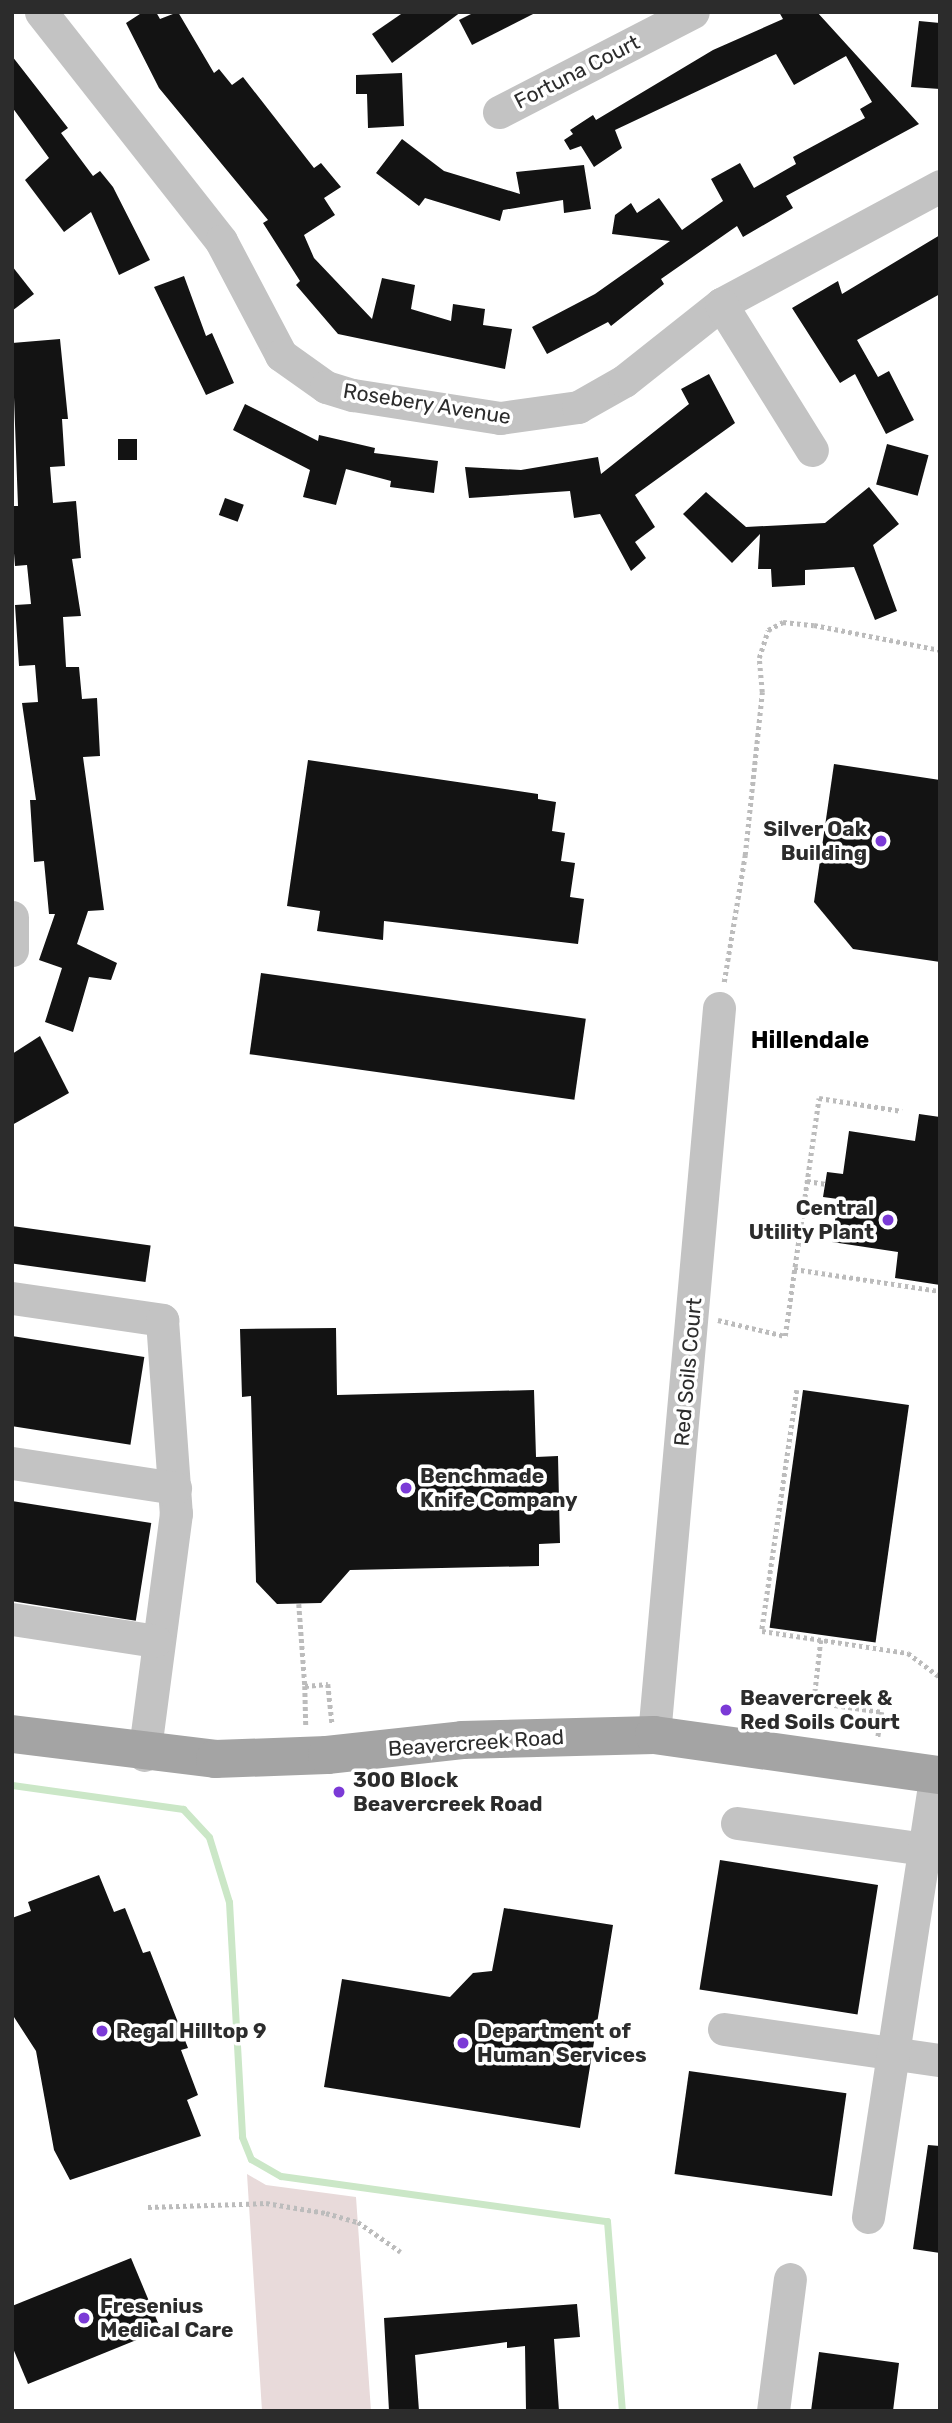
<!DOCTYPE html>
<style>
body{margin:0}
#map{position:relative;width:952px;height:2423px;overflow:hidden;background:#fff;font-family:Rubik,sans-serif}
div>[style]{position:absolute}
.green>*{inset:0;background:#e8dada}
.stream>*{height:7px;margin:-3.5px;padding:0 3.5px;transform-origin:3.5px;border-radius:3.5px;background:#cbe7c7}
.building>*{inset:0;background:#131313;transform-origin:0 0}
.path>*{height:4.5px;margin-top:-2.25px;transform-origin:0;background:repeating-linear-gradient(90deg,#bcbcbc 0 3.5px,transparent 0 7px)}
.minor>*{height:33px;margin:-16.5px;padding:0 16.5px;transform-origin:16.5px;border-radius:16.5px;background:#c3c3c3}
.major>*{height:38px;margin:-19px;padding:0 19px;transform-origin:19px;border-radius:19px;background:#a4a4a4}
.dots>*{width:19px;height:19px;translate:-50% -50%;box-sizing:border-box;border:4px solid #fff;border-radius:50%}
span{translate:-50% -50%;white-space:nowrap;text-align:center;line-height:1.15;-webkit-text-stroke:7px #fff;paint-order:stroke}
.street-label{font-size:21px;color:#2c2c2c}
.poi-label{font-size:21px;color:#2c2c2c;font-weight:700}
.right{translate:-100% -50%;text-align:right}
.left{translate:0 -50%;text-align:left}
.quarter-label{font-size:24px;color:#000;font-weight:700}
.frame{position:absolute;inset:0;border:14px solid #2c2c2c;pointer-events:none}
</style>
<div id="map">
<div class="green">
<div style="clip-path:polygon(247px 2174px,266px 2185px,356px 2197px,371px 2411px,262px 2411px)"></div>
</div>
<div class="stream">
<div style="left:12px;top:1785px;width:173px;rotate:8deg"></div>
<div style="left:183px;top:1809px;width:38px;rotate:47deg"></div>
<div style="left:209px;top:1837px;width:68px;rotate:72.9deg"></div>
<div style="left:229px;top:1902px;width:235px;rotate:86.8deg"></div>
<div style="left:242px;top:2137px;width:24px;rotate:68deg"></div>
<div style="left:251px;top:2159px;width:34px;rotate:30deg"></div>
<div style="left:281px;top:2176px;width:329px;rotate:7.9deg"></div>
<div style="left:607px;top:2221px;width:191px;rotate:85.5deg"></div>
</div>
<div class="building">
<div style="clip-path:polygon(143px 12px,156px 12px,160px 19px,178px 12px,214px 73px,219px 69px,232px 85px,243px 77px,314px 168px,321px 163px,341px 187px,324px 198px,335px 215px,304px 235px,314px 258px,372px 319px,382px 278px,415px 285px,411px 309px,451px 321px,453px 304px,485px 309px,483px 325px,512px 329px,505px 369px,338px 334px,296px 285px,300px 281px,263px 223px,268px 220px,159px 88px,126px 23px)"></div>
<div style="clip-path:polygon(404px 12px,461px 12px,392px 63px,372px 34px)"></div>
<div style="clip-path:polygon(475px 12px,537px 12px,472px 45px,459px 20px)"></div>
<div style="clip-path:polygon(779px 12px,817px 12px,919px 124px,786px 196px,793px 208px,743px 237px,737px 226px,661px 279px,664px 284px,611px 326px,608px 322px,547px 354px,532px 327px,595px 294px,670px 241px,612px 234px,615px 215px,631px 203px,637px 213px,659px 198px,682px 230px,723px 201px,711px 179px,740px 163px,754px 188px,796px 164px,793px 157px,865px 118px,860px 109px,872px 102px,846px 56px,794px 85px,776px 54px,615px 130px,622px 148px,594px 167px,581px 146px,570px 150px,564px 140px,573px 134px,570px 130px,593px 115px,596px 120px,713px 50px,783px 19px)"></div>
<div style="clip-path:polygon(919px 21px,940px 23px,940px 89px,911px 87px)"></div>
<div style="clip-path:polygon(12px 56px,68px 128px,61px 133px,93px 176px,100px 171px,113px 187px,150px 260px,119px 275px,91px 212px,64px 232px,25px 180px,49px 158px,12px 107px)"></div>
<div style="clip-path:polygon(402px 73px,404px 126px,368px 128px,367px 94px,356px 94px,356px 75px)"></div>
<div style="clip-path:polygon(402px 139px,444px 171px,520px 194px,516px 172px,584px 165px,591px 209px,564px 213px,563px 200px,503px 210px,500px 221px,425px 198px,419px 206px,376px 173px)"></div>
<div style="clip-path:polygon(940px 235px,940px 294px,857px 340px,878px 377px,889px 371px,914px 420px,886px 434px,855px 374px,840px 383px,792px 308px,838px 281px,842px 294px)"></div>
<div style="clip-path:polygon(12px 266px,34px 294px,12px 311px)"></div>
<div style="clip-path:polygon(184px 276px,206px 336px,212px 333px,234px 383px,206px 395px,154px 287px)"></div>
<div style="clip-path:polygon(60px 339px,68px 419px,62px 419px,65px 466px,50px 467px,53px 503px,76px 501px,81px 558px,72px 559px,81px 616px,63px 617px,66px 667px,79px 667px,82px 699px,97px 698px,100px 756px,83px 757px,104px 910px,88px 911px,77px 944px,117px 963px,111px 980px,89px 977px,73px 1032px,45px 1022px,62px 968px,39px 960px,55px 914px,49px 914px,44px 861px,34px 862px,30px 800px,36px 800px,22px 703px,38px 702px,35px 665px,19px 666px,15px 605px,31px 604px,27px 565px,15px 566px,12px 528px,12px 506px,18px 506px,12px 343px)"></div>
<div style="clip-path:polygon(709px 374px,735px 423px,635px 495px,655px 527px,635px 542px,646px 558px,631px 571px,600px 514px,574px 518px,570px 491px,469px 498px,465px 467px,521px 470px,598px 457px,601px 474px,689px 404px,681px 389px)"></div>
<div style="clip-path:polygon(245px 404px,318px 441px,319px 435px,375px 448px,374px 453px,438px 461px,434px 493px,390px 487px,391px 481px,346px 469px,336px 505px,303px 497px,310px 470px,233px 430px)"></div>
<div style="left:137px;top:439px;width:21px;height:19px;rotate:90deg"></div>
<div style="left:887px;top:444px;width:43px;height:42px;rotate:15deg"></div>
<div style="clip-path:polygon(869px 487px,899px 524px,873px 545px,897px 611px,875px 620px,854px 567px,805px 570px,805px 585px,772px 587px,771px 569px,758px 569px,760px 534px,732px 563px,683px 514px,706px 492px,746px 527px,825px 523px)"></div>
<div style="left:225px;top:498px;width:20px;height:18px;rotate:20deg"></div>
<div style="clip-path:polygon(308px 760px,538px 794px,538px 799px,556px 802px,552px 831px,565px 833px,561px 861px,575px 863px,570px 897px,584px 899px,578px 944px,384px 921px,383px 940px,317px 931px,320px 911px,287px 906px)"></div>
<div style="clip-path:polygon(834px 764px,940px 780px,940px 962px,853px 949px,814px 902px)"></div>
<div style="left:261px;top:973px;width:328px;height:82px;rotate:8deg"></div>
<div style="clip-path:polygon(40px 1036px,69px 1093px,12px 1125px,12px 1054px)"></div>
<div style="clip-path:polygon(919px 1114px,940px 1117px,940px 1285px,895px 1278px,898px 1252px,832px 1242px,838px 1199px,823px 1197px,827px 1172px,843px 1174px,849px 1131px,915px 1141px)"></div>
<div style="left:12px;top:1226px;width:140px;height:37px;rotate:8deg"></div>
<div style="clip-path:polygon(336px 1328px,337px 1395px,534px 1390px,536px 1457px,558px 1456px,560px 1543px,539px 1544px,539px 1566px,350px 1570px,321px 1603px,277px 1604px,256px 1582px,251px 1396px,242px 1397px,240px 1329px)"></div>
<div style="left:12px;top:1336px;width:134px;height:89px;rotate:9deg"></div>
<div style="left:803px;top:1390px;width:107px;height:240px;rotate:8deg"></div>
<div style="left:12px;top:1501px;width:141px;height:99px;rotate:9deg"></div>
<div style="left:720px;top:1860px;width:160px;height:131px;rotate:9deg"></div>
<div style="clip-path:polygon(99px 1875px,114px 1912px,125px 1908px,143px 1953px,150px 1951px,188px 2048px,181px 2050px,198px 2095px,187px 2100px,201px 2136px,70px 2180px,54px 2150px,36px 2051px,12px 2014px,12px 1918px,31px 1911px,28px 1902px)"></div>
<div style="clip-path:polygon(504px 1908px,613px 1925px,580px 2128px,324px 2087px,342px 1979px,450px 1997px,473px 1973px,492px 1971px)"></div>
<div style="left:689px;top:2071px;width:159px;height:104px;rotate:8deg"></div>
<div style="clip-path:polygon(928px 2145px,940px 2146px,940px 2253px,913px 2249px)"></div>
<div style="clip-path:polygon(131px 2258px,161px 2330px,28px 2384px,12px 2346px,12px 2306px)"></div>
<div style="clip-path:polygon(577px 2304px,580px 2337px,554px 2339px,559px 2411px,526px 2411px,525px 2346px,507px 2348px,507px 2342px,415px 2355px,419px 2411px,389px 2411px,384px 2318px)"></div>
<div style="clip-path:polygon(819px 2352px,899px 2363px,893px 2411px,811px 2411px)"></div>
</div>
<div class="path">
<div style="left:724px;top:982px;width:129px;rotate:-80.6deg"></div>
<div style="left:745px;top:855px;width:164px;rotate:-84deg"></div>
<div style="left:762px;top:692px;width:34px;rotate:-95deg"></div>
<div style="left:759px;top:658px;width:29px;rotate:-72deg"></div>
<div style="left:768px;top:630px;width:17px;rotate:-28deg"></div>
<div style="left:783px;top:622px;width:31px;rotate:6deg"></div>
<div style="left:814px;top:625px;width:128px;rotate:11.2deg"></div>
<div style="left:807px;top:1181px;width:18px;rotate:9deg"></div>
<div style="left:794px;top:1269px;width:148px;rotate:8.6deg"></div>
<div style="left:718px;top:1320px;width:69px;rotate:13.4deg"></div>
<div style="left:785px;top:1336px;width:240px;rotate:-81.9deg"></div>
<div style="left:819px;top:1098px;width:84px;rotate:8.9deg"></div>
<div style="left:797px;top:1390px;width:244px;rotate:98.3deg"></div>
<div style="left:762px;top:1631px;width:148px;rotate:8.6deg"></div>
<div style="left:908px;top:1653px;width:40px;rotate:37deg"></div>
<div style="left:299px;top:1604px;width:82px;rotate:85.8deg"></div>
<div style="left:305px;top:1686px;width:23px;rotate:-5deg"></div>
<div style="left:328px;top:1684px;width:39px;rotate:84deg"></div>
<div style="left:821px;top:1640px;width:62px;rotate:96.4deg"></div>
<div style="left:814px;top:1702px;width:69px;rotate:8.4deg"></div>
<div style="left:882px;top:1712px;width:26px;rotate:99deg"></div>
<div style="left:305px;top:1686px;width:40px;rotate:88.6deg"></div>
<div style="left:148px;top:2207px;width:118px;rotate:-1.9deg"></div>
<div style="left:266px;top:2203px;width:61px;rotate:9.5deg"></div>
<div style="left:326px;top:2213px;width:33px;rotate:16deg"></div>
<div style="left:358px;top:2222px;width:52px;rotate:34.9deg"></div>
</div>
<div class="minor">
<div style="left:41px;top:12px;width:291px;rotate:51.8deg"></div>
<div style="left:221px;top:241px;width:129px;rotate:62.2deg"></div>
<div style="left:281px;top:355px;width:55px;rotate:35.4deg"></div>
<div style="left:326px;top:387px;width:28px;rotate:17deg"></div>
<div style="left:353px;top:395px;width:149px;rotate:8.9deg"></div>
<div style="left:500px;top:418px;width:79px;rotate:-8deg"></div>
<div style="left:578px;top:407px;width:53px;rotate:-29.5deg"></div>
<div style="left:624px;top:381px;width:124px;rotate:-38.4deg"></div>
<div style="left:721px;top:304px;width:249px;rotate:-28.3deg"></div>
<div style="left:499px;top:112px;width:218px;rotate:-27.3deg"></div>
<div style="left:721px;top:304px;width:172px;rotate:58.1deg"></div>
<div style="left:12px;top:917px;width:33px;rotate:90deg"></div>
<div style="left:12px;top:1298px;width:152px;rotate:8.3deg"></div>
<div style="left:162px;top:1320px;width:194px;rotate:85.9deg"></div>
<div style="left:176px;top:1513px;width:244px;rotate:97.5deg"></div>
<div style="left:12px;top:1463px;width:165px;rotate:8.7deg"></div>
<div style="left:12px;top:1619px;width:145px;rotate:8.7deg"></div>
<div style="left:654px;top:1735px;width:730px;rotate:-84.89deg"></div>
<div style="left:737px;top:1823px;width:205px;rotate:7.9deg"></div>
<div style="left:724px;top:2029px;width:218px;rotate:8.2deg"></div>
<div style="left:868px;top:2217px;width:447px;rotate:-81.3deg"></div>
<div style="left:773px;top:2411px;width:133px;rotate:-82.7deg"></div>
</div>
<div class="major">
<div style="left:12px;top:1734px;width:205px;rotate:7deg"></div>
<div style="left:215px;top:1759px;width:112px;rotate:-2deg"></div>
<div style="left:327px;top:1755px;width:136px;rotate:-6.3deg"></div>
<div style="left:462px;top:1740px;width:192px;rotate:-1.5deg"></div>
<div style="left:654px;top:1735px;width:289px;rotate:8deg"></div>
</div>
<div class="dots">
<div style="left:881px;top:841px;background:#7b3ad6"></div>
<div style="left:888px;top:1220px;background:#7b3ad6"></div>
<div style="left:406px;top:1488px;background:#7b3ad6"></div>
<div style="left:726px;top:1710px;background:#7b3ad6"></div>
<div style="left:339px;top:1792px;background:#7b3ad6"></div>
<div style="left:102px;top:2031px;background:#7b3ad6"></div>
<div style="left:463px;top:2043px;background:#7b3ad6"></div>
<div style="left:84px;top:2318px;background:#7b3ad6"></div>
</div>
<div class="street-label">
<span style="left:577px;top:72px;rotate:-27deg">Fortuna Court</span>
<span style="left:427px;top:404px;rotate:9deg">Rosebery Avenue</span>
<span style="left:688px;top:1372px;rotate:-85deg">Red Soils Court</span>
<span style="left:476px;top:1743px;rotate:-4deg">Beavercreek Road</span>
</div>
<div class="poi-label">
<span class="right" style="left:867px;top:841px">Silver Oak<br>Building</span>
<span class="right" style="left:874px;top:1220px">Central<br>Utility Plant</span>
<span class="left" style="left:420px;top:1488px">Benchmade<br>Knife Company</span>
<span class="left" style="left:740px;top:1710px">Beavercreek &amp;<br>Red Soils Court</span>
<span class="left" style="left:353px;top:1792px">300 Block<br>Beavercreek Road</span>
<span class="left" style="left:116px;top:2031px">Regal Hilltop 9</span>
<span class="left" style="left:477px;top:2043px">Department of<br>Human Services</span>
<span class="left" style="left:100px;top:2318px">Fresenius<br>Medical Care</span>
</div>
<div class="quarter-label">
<span style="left:810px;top:1041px">Hillendale</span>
</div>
<div class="frame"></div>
</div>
